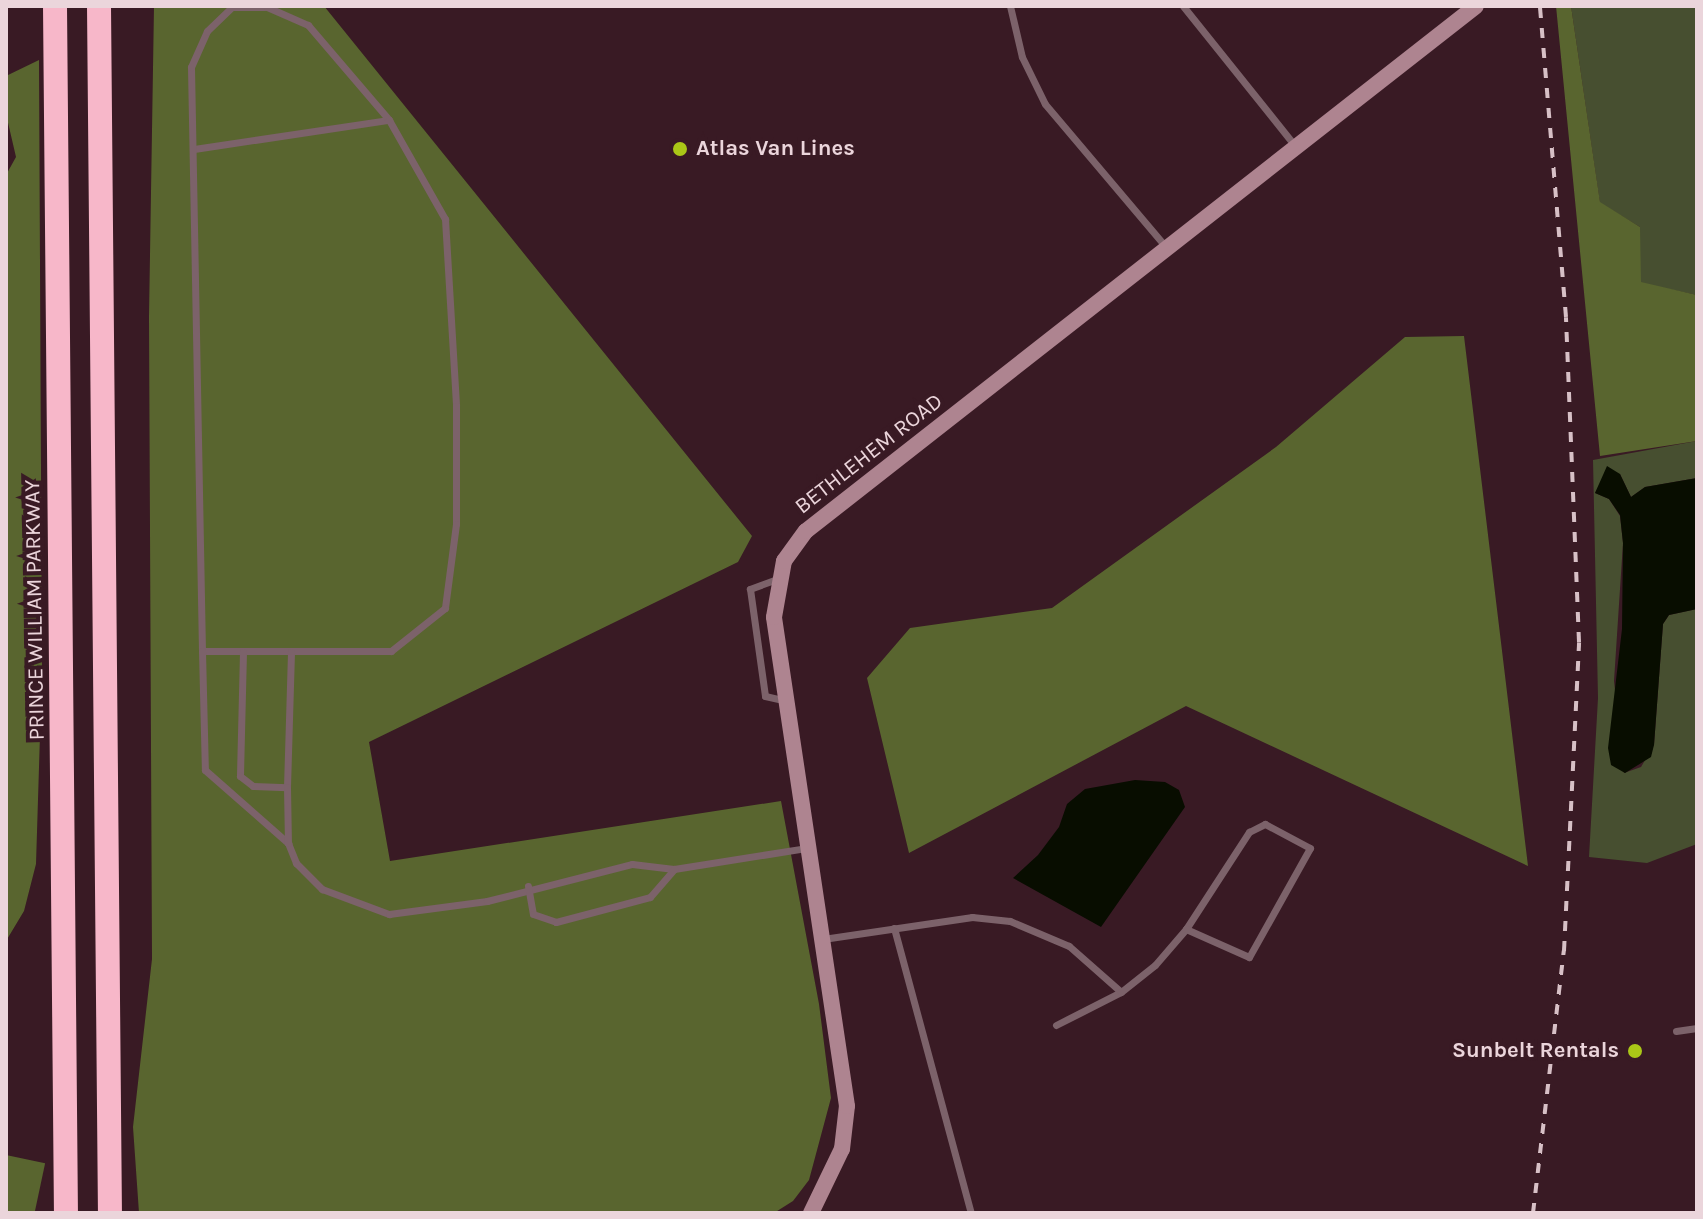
<!DOCTYPE html>
<style>
body{margin:0}
#map{position:relative;width:1703px;height:1219px;overflow:hidden;background:#391a24;font-family:Karla,sans-serif}
div>[style]{position:absolute}
.green>*{inset:0;background:#474f30}
.forest>*{inset:0;background:#59652f;transform-origin:0 0}
.water>*{inset:0;background:#080d00}
.lane>*{height:7px;margin:-3.5px;padding:0 3.5px;transform-origin:3.5px;border-radius:3.5px;background:#7c626a}
.secondary>*{height:16px;margin:-8px;padding:0 8px;transform-origin:8px;border-radius:8px;background:#ae8490}
.highway>*{height:24px;margin:-12px;padding:0 12px;transform-origin:12px;border-radius:12px;background:#f7b7c9}
.rail>*{height:4px;margin-top:-2px;transform-origin:0;background:repeating-linear-gradient(90deg,#d7c0c6 0 10px,transparent 0 20px)}
.dots>*{width:22px;height:22px;translate:-50% -50%;box-sizing:border-box;border:4px solid #391a24;border-radius:50%}
span{translate:-50% -50%;white-space:nowrap;text-align:center;line-height:1.15;-webkit-text-stroke:8px #391a24;paint-order:stroke}
.poi-label{font-size:22px;color:#ebd5db;font-weight:700}
.left{translate:0 -50%;text-align:left}
.right{translate:-100% -50%;text-align:right}
.street-label{font-size:22px;color:#ebd5db}
.frame{position:absolute;inset:0;border:8px solid #ebd5db;pointer-events:none}
</style>
<div id="map">
<div class="green">
<div style="clip-path:polygon(1571px 6px,1697px 6px,1697px 295px,1640px 283px,1640px 227px,1600px 203px)"></div>
<div style="clip-path:polygon(1697px 441px,1697px 478px,1645px 487px,1631px 497px,1620px 474px,1604px 476px,1595px 493px,1609px 499px,1620px 516px,1623px 543px,1614px 681px,1624px 773px,1641px 767px,1654px 745px,1663px 624px,1669px 615px,1697px 609px,1697px 844px,1647px 863px,1589px 857px,1598px 698px,1593px 460px)"></div>
</div>
<div class="forest">
<div style="clip-path:polygon(154px 6px,324px 6px,752px 536px,738px 562px,369px 742px,390px 861px,781px 801px,819px 1004px,831px 1098px,809px 1180px,793px 1201px,774px 1213px,139px 1213px,133px 1127px,152px 959px,149px 317px)"></div>
<div style="clip-path:polygon(1556px 6px,1571px 6px,1600px 202px,1640px 227px,1641px 282px,1697px 295px,1697px 441px,1600px 456px)"></div>
<div style="clip-path:polygon(39px 60px,42px 671px,36px 864px,24px 911px,6px 941px,6px 175px,16px 157px,6px 114px,6px 76px)"></div>
<div style="clip-path:polygon(1464px 336px,1528px 866px,1186px 706px,909px 853px,867px 678px,910px 628px,1052px 608px,1276px 447px,1405px 337px)"></div>
<div style="left:6px;top:1155px;width:40px;height:58px;rotate:12deg"></div>
</div>
<div class="water">
<div style="clip-path:polygon(1607px 466px,1620px 474px,1631px 497px,1645px 487px,1697px 478px,1697px 609px,1669px 615px,1663px 624px,1654px 745px,1651px 757px,1625px 773px,1611px 765px,1608px 748px,1622px 629px,1623px 543px,1620px 515px,1609px 499px,1595px 493px)"></div>
<div style="clip-path:polygon(1135px 780px,1165px 782px,1179px 790px,1185px 807px,1101px 927px,1013px 878px,1038px 855px,1059px 827px,1067px 804px,1085px 789px)"></div>
</div>
<div class="lane">
<div style="left:1010px;top:6px;width:52px;rotate:76.8deg"></div>
<div style="left:1022px;top:57px;width:52px;rotate:63.9deg"></div>
<div style="left:1045px;top:104px;width:187px;rotate:49.8deg"></div>
<div style="left:1183px;top:6px;width:179px;rotate:51.3deg"></div>
<div style="left:194px;top:149px;width:197px;rotate:-8.5deg"></div>
<div style="left:777px;top:579px;width:29px;rotate:160deg"></div>
<div style="left:750px;top:589px;width:108px;rotate:82deg"></div>
<div style="left:765px;top:696px;width:22px;rotate:13deg"></div>
<div style="left:202px;top:651px;width:584px;rotate:-91.08deg"></div>
<div style="left:191px;top:67px;width:39px;rotate:-66deg"></div>
<div style="left:207px;top:31px;width:35px;rotate:-44deg"></div>
<div style="left:232px;top:7px;width:35px"></div>
<div style="left:267px;top:7px;width:45px;rotate:23.7deg"></div>
<div style="left:308px;top:25px;width:125px;rotate:49.5deg"></div>
<div style="left:389px;top:120px;width:114px;rotate:60.5deg"></div>
<div style="left:445px;top:219px;width:187px;rotate:86.6deg"></div>
<div style="left:456px;top:406px;width:118px;rotate:90deg"></div>
<div style="left:456px;top:524px;width:85px;rotate:97.5deg"></div>
<div style="left:445px;top:608px;width:69px;rotate:141.5deg"></div>
<div style="left:391px;top:651px;width:189px;rotate:180deg"></div>
<div style="left:202px;top:651px;width:119px;rotate:88.6deg"></div>
<div style="left:205px;top:770px;width:111px;rotate:41.3deg"></div>
<div style="left:288px;top:843px;width:22px;rotate:68deg"></div>
<div style="left:296px;top:863px;width:37px;rotate:45deg"></div>
<div style="left:322px;top:889px;width:72px;rotate:20.5deg"></div>
<div style="left:389px;top:914px;width:99px;rotate:-7.6deg"></div>
<div style="left:487px;top:901px;width:150px;rotate:-14.3deg"></div>
<div style="left:632px;top:864px;width:42px;rotate:6.8deg"></div>
<div style="left:674px;top:869px;width:135px;rotate:-9deg"></div>
<div style="left:243px;top:652px;width:124px;rotate:91.4deg"></div>
<div style="left:240px;top:776px;width:16px;rotate:38deg"></div>
<div style="left:253px;top:786px;width:34px;rotate:2deg"></div>
<div style="left:287px;top:787px;width:135px;rotate:-88.3deg"></div>
<div style="left:287px;top:787px;width:56px;rotate:89deg"></div>
<div style="left:528px;top:886px;width:28px;rotate:80deg"></div>
<div style="left:533px;top:914px;width:24px;rotate:19deg"></div>
<div style="left:556px;top:922px;width:97px;rotate:-14.9deg"></div>
<div style="left:650px;top:897px;width:37px;rotate:-49deg"></div>
<div style="left:894px;top:928px;width:295px;rotate:74.9deg"></div>
<div style="left:823px;top:939px;width:151px;rotate:-8.4deg"></div>
<div style="left:972px;top:917px;width:38px;rotate:6deg"></div>
<div style="left:1010px;top:921px;width:64px;rotate:23deg"></div>
<div style="left:1069px;top:946px;width:69px;rotate:41.5deg"></div>
<div style="left:1056px;top:1025px;width:73px;rotate:-26.9deg"></div>
<div style="left:1121px;top:992px;width:43px;rotate:-38.5deg"></div>
<div style="left:1155px;top:965px;width:48px;rotate:-49.3deg"></div>
<div style="left:1186px;top:929px;width:116px;rotate:-57deg"></div>
<div style="left:1249px;top:832px;width:18px;rotate:-27deg"></div>
<div style="left:1265px;top:824px;width:51px;rotate:28.1deg"></div>
<div style="left:1310px;top:848px;width:125px;rotate:119.2deg"></div>
<div style="left:1249px;top:957px;width:69px;rotate:-156deg"></div>
<div style="left:1676px;top:1031px;width:21px;rotate:-8deg"></div>
</div>
<div class="secondary">
<div style="left:811px;top:1213px;width:71px;rotate:-64.2deg"></div>
<div style="left:842px;top:1149px;width:43px;rotate:-83.4deg"></div>
<div style="left:847px;top:1106px;width:494px;rotate:-98.5deg"></div>
<div style="left:774px;top:617px;width:57px;rotate:-79.9deg"></div>
<div style="left:784px;top:561px;width:37px;rotate:-54deg"></div>
<div style="left:806px;top:531px;width:851px;rotate:-38.08deg"></div>
</div>
<div class="highway">
<div style="left:55px;top:6px;width:1207px;rotate:89.48deg"></div>
<div style="left:99px;top:6px;width:1207px;rotate:89.48deg"></div>
</div>
<div class="rail">
<div style="left:1533px;top:1213px;width:264px;rotate:-83.3deg"></div>
<div style="left:1564px;top:951px;width:309px;rotate:-87.2deg"></div>
<div style="left:1579px;top:642px;width:325px;rotate:-92.3deg"></div>
<div style="left:1566px;top:317px;width:312px;rotate:-94.8deg"></div>
</div>
<div class="dots">
<div style="left:680px;top:149px;background:#aac717"></div>
<div style="left:1635px;top:1051px;background:#aac717"></div>
</div>
<div class="poi-label">
<span class="left" style="left:696px;top:149px">Atlas Van Lines</span>
<span class="right" style="left:1619px;top:1051px">Sunbelt Rentals</span>
</div>
<div class="street-label">
<span style="left:869px;top:454px;rotate:-38deg">BETHLEHEM ROAD</span>
<span style="left:35px;top:610px;rotate:-91deg">PRINCE WILLIAM PARKWAY</span>
</div>
<div class="frame"></div>
</div>
